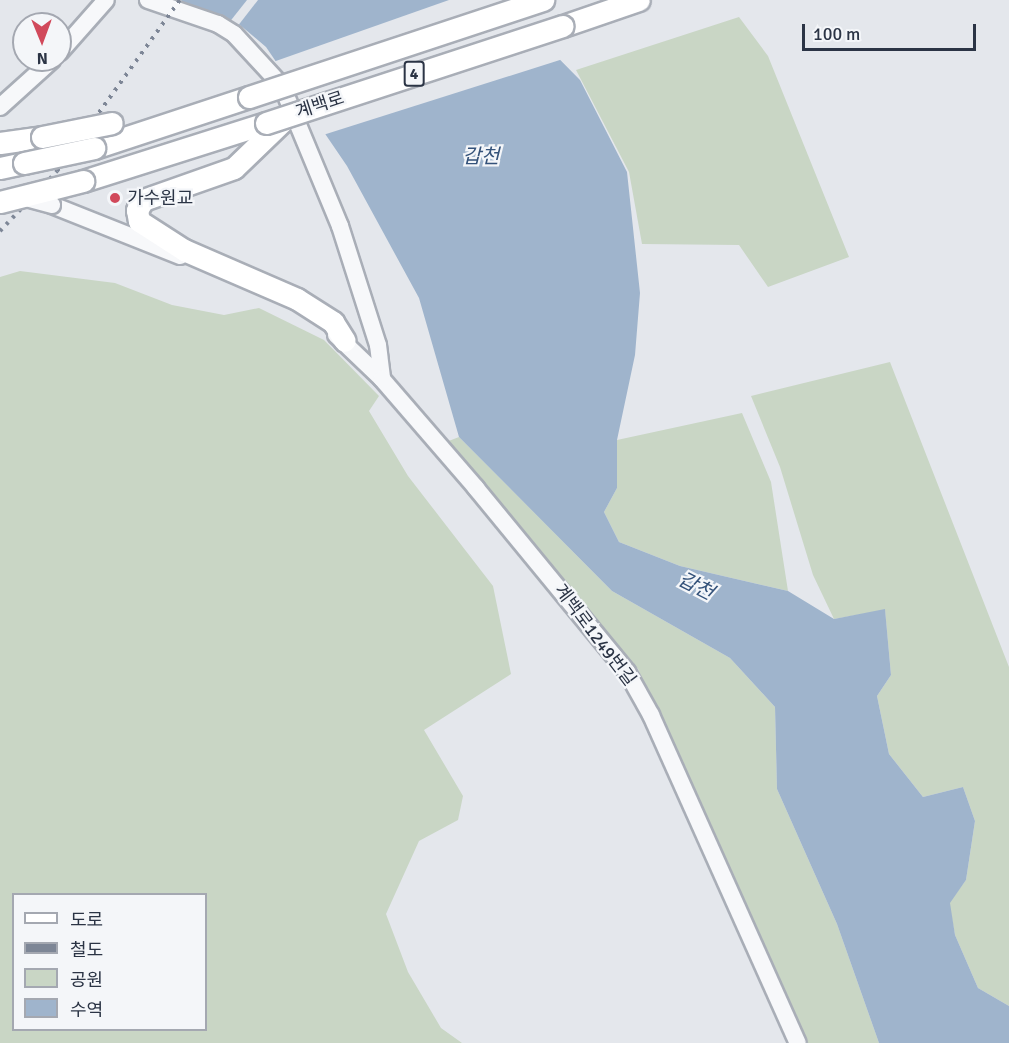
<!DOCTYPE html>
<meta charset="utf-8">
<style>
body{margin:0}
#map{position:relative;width:1009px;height:1043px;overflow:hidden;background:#e4e7ec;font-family:Signika,"Noto Sans KR",sans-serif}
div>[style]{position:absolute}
.green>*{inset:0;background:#c9d6c5}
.water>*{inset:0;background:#9fb4cc}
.pier>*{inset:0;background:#e4e7ec}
.roads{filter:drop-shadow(2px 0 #a9aeb7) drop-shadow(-2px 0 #a9aeb7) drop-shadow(0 2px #a9aeb7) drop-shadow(0 -2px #a9aeb7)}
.minor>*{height:16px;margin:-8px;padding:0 8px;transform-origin:8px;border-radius:8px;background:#f7f8fa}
.major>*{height:21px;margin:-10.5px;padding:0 10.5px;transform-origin:10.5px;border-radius:10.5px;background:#fff}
.rail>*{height:4px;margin-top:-2px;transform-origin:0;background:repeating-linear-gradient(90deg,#7d8696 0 3px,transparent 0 9px)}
.bridges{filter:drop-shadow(2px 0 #a9aeb7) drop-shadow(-2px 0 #a9aeb7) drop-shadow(0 2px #a9aeb7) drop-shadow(0 -2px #a9aeb7)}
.minor-bridge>*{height:16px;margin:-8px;padding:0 8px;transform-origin:8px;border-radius:8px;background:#f7f8fa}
.major-bridge>*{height:21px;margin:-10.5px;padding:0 10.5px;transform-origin:10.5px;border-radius:10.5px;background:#fff}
.dots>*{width:16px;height:16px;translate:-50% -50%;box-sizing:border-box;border:3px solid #f4f6f9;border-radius:50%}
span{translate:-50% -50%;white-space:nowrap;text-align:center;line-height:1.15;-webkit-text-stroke:4.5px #f4f6f9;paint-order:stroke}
.shield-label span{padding:2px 4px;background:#f4f6f9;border:2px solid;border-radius:4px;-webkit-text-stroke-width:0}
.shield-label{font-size:16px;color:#2b3445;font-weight:700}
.street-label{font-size:18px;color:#2b3445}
.poi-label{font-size:18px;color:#2b3445}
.left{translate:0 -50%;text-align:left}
.water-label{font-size:20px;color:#34527a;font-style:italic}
.legend{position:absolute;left:12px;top:893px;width:195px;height:138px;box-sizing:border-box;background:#f4f6f9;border:2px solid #a4a8b1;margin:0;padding:8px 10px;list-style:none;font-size:18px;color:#2b3445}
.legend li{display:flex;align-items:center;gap:12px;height:30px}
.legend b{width:30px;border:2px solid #a4a8b1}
.north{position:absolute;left:12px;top:12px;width:60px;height:60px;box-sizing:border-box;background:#f4f6f9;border:2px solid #a4a8b1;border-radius:50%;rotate:179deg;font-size:16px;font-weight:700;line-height:24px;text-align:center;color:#2b3445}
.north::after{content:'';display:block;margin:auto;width:21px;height:27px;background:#d1495b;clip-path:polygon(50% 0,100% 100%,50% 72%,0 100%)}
.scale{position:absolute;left:802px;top:24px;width:174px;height:27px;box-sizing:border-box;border:3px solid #2b3445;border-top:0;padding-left:8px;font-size:18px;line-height:21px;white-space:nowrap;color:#2b3445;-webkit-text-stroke:4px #f4f6f9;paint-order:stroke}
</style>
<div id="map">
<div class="green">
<div style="clip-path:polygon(739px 17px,768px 56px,849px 257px,768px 287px,739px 245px,642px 244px,629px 172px,576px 70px)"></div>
<div style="clip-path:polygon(evenodd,20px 271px,115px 283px,172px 305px,224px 315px,259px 308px,324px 340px,379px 396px,369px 411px,408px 476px,493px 586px,511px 674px,424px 730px,463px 796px,458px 820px,419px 841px,386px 914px,408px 972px,441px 1028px,462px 1043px,0 1043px,0 277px,20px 271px,206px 894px,206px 1030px,14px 1030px,14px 894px,206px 894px)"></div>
<div style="clip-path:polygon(890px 362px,1009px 667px,1009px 1006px,978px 988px,955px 935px,949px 903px,966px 880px,975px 821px,963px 787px,923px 797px,889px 754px,877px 696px,891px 675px,885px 610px,834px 619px,813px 575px,780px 467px,751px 396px)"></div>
<div style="clip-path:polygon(742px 413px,771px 482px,788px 591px,680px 566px,619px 542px,604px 512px,617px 488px,617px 440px)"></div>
<div style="clip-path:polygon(459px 437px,612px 591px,730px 658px,775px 707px,777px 789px,837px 924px,879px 1043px,804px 1043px,638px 669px,446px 442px)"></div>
</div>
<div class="water">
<div style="clip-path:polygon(181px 0,501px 0,580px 80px,627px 172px,640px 293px,635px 355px,617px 440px,617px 488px,604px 512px,619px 542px,680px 566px,788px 591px,834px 619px,885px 609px,891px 675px,877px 696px,889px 754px,923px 797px,963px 787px,975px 821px,966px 880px,950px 903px,955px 935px,978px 988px,1009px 1006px,1009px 1043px,879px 1043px,837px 924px,777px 789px,775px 707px,730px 658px,612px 591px,459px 437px,419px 298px,347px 166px,266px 47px,240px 25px,187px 6px)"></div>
</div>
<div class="pier">
<div style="clip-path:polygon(247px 0,258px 0,237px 27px,228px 24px)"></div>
<div style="clip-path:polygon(449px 0,505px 0,563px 59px,323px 135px,273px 62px)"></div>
</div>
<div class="roads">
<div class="minor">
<div style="left:148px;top:0;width:74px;rotate:18.9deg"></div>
<div style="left:218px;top:24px;width:19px;rotate:32deg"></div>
<div style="left:234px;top:34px;width:71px;rotate:47.3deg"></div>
<div style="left:282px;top:86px;width:152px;rotate:67.5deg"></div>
<div style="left:340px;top:226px;width:125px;rotate:72.3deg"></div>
<div style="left:378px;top:345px;width:34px;rotate:83deg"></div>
<div style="left:60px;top:52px;width:69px;rotate:-48.5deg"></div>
<div style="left:0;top:107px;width:70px;rotate:-42.1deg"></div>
<div style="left:52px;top:205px;width:138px;rotate:21.7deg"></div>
<div style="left:336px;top:335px;width:64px;rotate:43.7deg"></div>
<div style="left:382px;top:379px;width:144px;rotate:49.2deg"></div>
<div style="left:476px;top:488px;width:238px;rotate:50.6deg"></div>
<div style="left:627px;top:672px;width:49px;rotate:60.8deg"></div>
<div style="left:651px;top:715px;width:359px;rotate:65.9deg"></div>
</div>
<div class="major">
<div style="left:563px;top:26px;width:80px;rotate:-18.9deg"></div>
<div style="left:289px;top:115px;width:76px;rotate:136.1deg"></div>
<div style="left:234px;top:168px;width:96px;rotate:160.6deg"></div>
<div style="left:143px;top:200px;width:12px;rotate:121deg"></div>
<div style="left:137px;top:210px;width:11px;rotate:80deg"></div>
<div style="left:139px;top:221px;width:54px;rotate:32.8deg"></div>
<div style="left:184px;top:250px;width:123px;rotate:23.4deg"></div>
<div style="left:297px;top:299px;width:43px;rotate:32.6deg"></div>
<div style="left:333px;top:322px;width:22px;rotate:58deg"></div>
<div style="left:0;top:143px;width:42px;rotate:-8.1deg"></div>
<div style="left:94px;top:148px;width:163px;rotate:-18.2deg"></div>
<div style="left:0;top:168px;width:25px;rotate:-12deg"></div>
<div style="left:83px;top:181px;width:192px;rotate:-17.6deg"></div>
</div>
</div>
<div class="rail">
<div style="left:0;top:231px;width:83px;rotate:-46.5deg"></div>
<div style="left:57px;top:171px;width:211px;rotate:-54.3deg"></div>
</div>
<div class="bridges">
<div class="minor-bridge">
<div style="left:26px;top:198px;width:27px;rotate:15deg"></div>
</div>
<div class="major-bridge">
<div style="left:249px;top:97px;width:310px;rotate:-18.3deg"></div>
<div style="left:266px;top:123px;width:312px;rotate:-18.1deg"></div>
<div style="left:42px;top:137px;width:71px;rotate:-11.3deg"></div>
<div style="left:24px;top:163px;width:72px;rotate:-12.1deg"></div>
<div style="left:0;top:202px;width:86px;rotate:-14.2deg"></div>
</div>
</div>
<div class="dots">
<div style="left:115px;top:198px;background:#d1495b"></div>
</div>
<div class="shield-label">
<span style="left:414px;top:74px">4</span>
</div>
<div class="street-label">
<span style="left:320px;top:105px;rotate:-18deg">계백로</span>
<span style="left:595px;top:635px;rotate:53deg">계백로1249번길</span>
</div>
<div class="poi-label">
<span class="left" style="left:127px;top:198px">가수원교</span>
</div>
<div class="water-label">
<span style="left:481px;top:156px">갑천</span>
<span style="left:696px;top:586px;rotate:27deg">갑천</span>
</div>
<ul class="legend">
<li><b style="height:8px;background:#fff"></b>도로</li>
<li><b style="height:8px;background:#7d8696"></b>철도</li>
<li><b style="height:16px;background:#c9d6c5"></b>공원</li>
<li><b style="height:16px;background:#9fb4cc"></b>수역</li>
</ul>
<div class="north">N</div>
<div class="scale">100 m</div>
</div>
